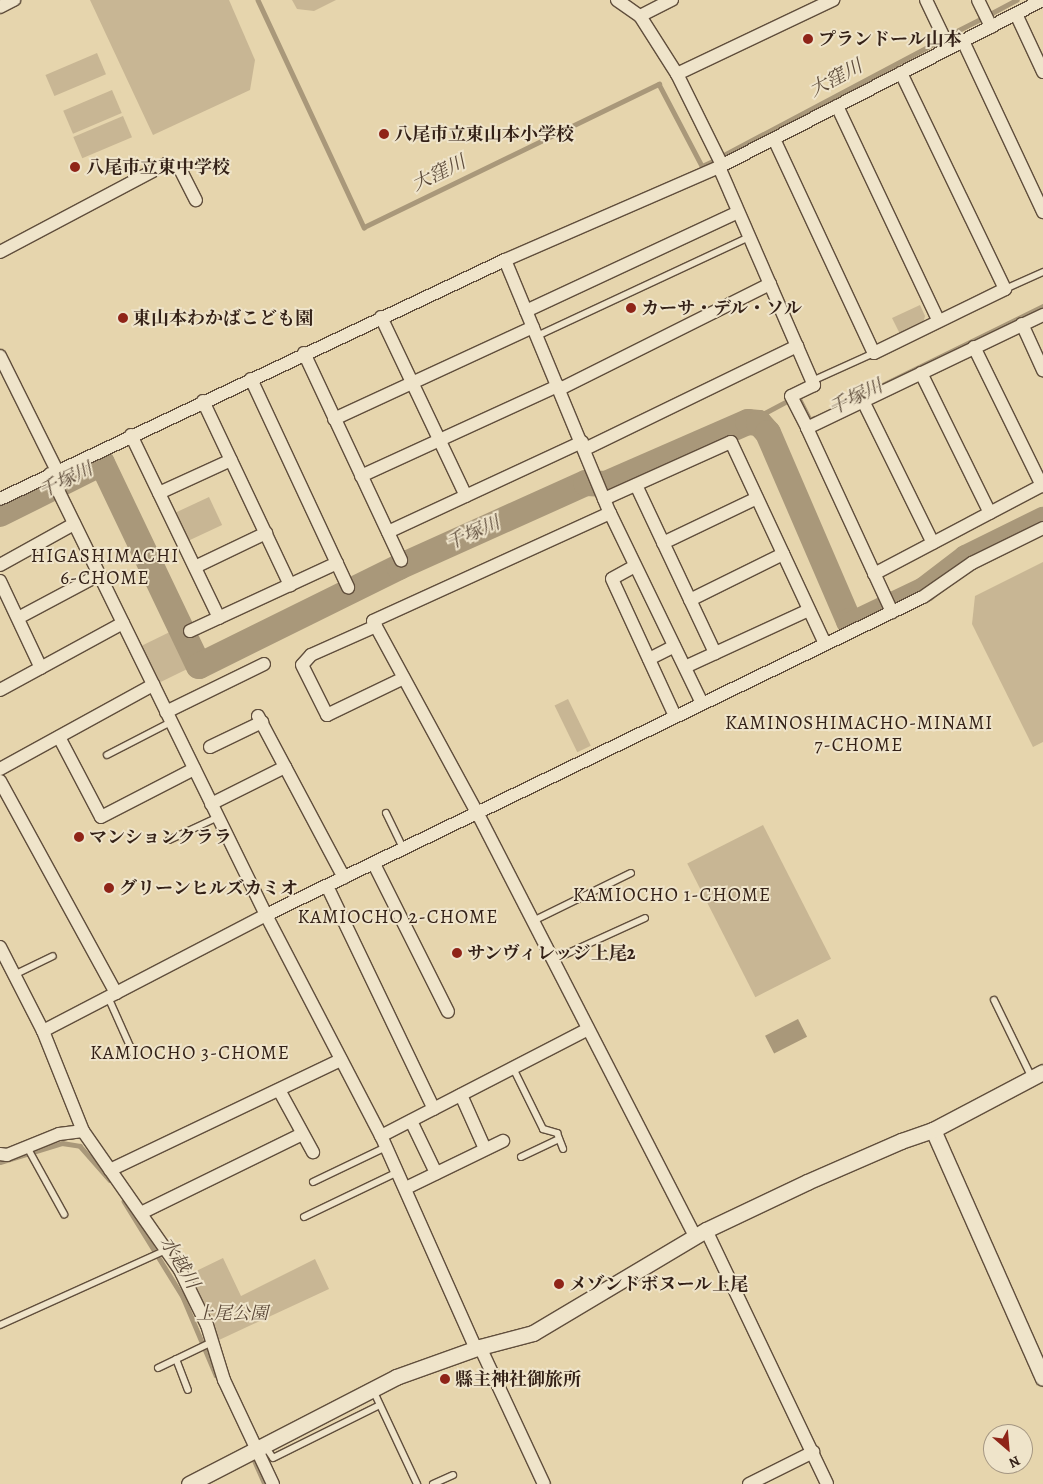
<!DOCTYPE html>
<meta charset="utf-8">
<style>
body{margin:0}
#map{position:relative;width:1043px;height:1484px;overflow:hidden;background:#e6d5ad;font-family:Alegreya,"Noto Serif JP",serif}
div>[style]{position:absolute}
.green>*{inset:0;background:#c8b694;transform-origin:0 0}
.water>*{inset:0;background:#a9987a;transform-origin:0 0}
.stream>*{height:4.5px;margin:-2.25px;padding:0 2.25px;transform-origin:2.25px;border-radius:2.25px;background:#a9987a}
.river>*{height:26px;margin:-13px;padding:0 13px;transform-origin:13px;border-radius:13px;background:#a9987a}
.roads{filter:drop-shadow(1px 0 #604e3c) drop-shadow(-1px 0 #604e3c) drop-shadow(0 1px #604e3c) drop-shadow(0 -1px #604e3c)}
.service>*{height:6px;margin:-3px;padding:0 3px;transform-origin:3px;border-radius:3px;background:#efe4ca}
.minor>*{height:12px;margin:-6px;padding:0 6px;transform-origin:6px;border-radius:6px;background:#efe4ca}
.tertiary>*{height:15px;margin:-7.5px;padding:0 7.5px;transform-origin:7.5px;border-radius:7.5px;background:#efe4ca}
.dots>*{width:14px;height:14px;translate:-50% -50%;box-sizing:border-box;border:2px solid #efe4ca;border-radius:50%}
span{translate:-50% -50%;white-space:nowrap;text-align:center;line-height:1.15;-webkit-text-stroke:4px #efe4ca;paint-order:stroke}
.poi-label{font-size:18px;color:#342117;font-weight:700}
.left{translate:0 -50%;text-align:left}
.park-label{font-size:18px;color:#594636;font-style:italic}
.water-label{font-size:19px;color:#5d4b3a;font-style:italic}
.neighbourhood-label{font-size:19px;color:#342117;letter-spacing:1px}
.north{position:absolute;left:983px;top:1424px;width:50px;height:50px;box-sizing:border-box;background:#efe4ca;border:1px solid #a49682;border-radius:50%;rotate:153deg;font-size:14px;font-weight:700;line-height:20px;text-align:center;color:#342117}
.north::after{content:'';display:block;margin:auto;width:18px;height:22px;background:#8f2418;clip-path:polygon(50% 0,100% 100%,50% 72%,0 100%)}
</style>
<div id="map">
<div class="green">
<div style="clip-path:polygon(90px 0,229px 0,255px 60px,250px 90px,153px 135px)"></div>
<div style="clip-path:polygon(292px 0,336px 0,314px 11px,297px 9px)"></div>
<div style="left:97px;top:53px;width:23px;height:56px;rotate:67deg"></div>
<div style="left:112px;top:90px;width:25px;height:53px;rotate:67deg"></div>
<div style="left:123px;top:116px;width:23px;height:54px;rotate:67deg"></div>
<div style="clip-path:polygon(920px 305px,925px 316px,923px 324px,900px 334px,892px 318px)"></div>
<div style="left:209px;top:497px;width:31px;height:39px;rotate:65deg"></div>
<div style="clip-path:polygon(1043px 562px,1043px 742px,1033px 747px,972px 624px,975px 596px)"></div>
<div style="left:178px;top:628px;width:41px;height:41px;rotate:64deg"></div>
<div style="left:568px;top:699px;width:52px;height:15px;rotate:64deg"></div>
<div style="left:763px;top:825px;width:150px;height:85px;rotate:63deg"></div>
<div style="clip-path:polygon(223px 1258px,241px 1296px,315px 1259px,329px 1289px,219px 1340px,211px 1315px,188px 1275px)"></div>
</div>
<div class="water">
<div style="left:798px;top:1019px;width:20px;height:37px;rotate:63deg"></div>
</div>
<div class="stream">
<div style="left:258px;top:0;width:251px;rotate:65deg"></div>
<div style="left:364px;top:227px;width:328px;rotate:-25.9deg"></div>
<div style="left:659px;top:84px;width:93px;rotate:62.3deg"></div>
<div style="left:702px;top:166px;width:12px;rotate:-24deg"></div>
<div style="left:990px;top:14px;width:30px;rotate:-28deg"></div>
<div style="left:947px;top:36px;width:36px;rotate:-27deg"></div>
<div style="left:722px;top:156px;width:243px;rotate:-27.9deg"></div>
<div style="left:798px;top:396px;width:27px;rotate:63deg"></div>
<div style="left:810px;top:420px;width:4px;rotate:-27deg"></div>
<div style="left:852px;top:400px;width:213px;rotate:-26.2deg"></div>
<div style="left:748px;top:422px;width:49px;rotate:-28.1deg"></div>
<div style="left:0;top:1162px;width:65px;rotate:-17deg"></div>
<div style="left:62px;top:1143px;width:18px;rotate:9deg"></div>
<div style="left:80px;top:1146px;width:45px;rotate:48.6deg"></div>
<div style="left:124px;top:1201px;width:113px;rotate:58.4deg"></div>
<div style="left:183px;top:1297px;width:85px;rotate:67.1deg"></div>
<div style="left:252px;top:1455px;width:32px;rotate:66deg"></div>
</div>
<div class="river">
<div style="left:0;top:514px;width:114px;rotate:-26.6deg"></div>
<div style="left:102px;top:463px;width:225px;rotate:64.5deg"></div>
<div style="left:199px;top:666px;width:223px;rotate:-26.3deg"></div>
<div style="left:399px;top:567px;width:205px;rotate:-24.2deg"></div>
<div style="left:586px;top:483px;width:20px;rotate:3deg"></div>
<div style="left:606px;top:484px;width:155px;rotate:-23.6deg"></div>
<div style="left:748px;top:422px;width:11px;rotate:5deg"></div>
<div style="left:759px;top:423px;width:13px;rotate:48deg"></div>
<div style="left:768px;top:433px;width:205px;rotate:66.7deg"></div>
<div style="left:849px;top:621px;width:5px;rotate:37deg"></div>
<div style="left:853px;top:624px;width:79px;rotate:-25.6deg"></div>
<div style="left:924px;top:590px;width:53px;rotate:-37.3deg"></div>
<div style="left:966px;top:558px;width:86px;rotate:-26.3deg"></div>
</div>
<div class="roads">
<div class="service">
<div style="left:1005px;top:289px;width:42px;rotate:-24.1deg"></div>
<div style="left:537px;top:336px;width:234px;rotate:-25deg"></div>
<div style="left:812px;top:381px;width:68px;rotate:-24.3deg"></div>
<div style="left:107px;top:755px;width:72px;rotate:-27.3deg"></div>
<div style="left:386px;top:813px;width:41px;rotate:64.1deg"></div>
<div style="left:169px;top:840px;width:54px;rotate:-25.1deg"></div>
<div style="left:533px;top:921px;width:109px;rotate:-26.1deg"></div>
<div style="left:553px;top:960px;width:101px;rotate:-24.5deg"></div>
<div style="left:14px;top:975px;width:43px;rotate:-26deg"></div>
<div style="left:108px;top:997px;width:64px;rotate:65.9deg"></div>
<div style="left:994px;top:1000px;width:87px;rotate:64deg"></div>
<div style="left:513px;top:1068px;width:68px;rotate:63.8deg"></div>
<div style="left:543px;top:1129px;width:15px;rotate:16deg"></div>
<div style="left:557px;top:1133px;width:17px;rotate:69deg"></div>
<div style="left:27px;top:1147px;width:77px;rotate:61.1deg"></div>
<div style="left:521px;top:1157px;width:42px;rotate:-25.3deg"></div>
<div style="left:313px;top:1182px;width:81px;rotate:-25.6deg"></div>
<div style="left:304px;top:1217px;width:104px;rotate:-25.6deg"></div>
<div style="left:0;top:1325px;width:182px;rotate:-24.3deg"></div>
<div style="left:176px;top:1359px;width:33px;rotate:69deg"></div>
<div style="left:158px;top:1368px;width:60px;rotate:-25.7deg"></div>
<div style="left:373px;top:1390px;width:104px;rotate:64.9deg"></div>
<div style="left:265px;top:1446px;width:14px;rotate:56deg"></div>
<div style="left:273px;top:1458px;width:119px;rotate:-26.4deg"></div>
<div style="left:433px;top:1484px;width:22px;rotate:-24deg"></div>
</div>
<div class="minor">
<div style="left:617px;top:0;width:28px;rotate:35deg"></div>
<div style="left:640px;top:16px;width:69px;rotate:57.5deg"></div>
<div style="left:677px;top:74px;width:102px;rotate:63.7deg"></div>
<div style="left:926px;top:0;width:53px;rotate:64.4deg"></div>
<div style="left:978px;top:0;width:30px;rotate:64deg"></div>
<div style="left:0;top:7px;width:16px;rotate:-27deg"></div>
<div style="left:1016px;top:14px;width:64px;rotate:65deg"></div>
<div style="left:640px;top:16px;width:36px;rotate:-27deg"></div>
<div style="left:963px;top:41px;width:189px;rotate:64.9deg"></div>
<div style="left:677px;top:74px;width:173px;rotate:-25.4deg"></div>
<div style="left:837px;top:106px;width:237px;rotate:64.7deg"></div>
<div style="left:774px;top:139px;width:236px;rotate:65deg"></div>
<div style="left:874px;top:353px;width:146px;rotate:-26deg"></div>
<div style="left:1005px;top:289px;width:240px;rotate:-115.7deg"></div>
<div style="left:719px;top:167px;width:238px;rotate:66.5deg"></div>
<div style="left:814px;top:385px;width:25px;rotate:154deg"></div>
<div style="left:791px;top:396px;width:36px;rotate:63deg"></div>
<div style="left:807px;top:428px;width:262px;rotate:-25.6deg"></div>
<div style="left:0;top:252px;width:188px;rotate:-27.9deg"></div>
<div style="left:166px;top:164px;width:15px;rotate:20deg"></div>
<div style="left:180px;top:169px;width:35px;rotate:63deg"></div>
<div style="left:505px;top:260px;width:274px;rotate:67.5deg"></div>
<div style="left:610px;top:513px;width:211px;rotate:64.2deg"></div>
<div style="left:526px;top:311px;width:234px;rotate:-25deg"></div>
<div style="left:381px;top:317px;width:198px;rotate:64.6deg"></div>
<div style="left:1022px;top:324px;width:51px;rotate:65.5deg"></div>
<div style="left:974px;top:347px;width:155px;rotate:63.9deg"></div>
<div style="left:304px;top:353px;width:229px;rotate:64.9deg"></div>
<div style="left:0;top:356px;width:128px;rotate:63.6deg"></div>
<div style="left:921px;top:373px;width:156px;rotate:63.8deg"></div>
<div style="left:251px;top:379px;width:230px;rotate:65deg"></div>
<div style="left:560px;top:389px;width:235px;rotate:-26.6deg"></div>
<div style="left:203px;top:401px;width:204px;rotate:64.7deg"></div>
<div style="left:863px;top:401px;width:158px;rotate:63.8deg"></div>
<div style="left:334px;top:419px;width:219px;rotate:-24.8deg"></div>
<div style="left:807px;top:428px;width:203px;rotate:65.2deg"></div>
<div style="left:131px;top:435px;width:203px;rotate:64.3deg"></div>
<div style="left:585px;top:449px;width:236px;rotate:-25.9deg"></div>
<div style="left:50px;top:474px;width:491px;rotate:63.9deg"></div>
<div style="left:266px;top:915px;width:249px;rotate:62.5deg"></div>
<div style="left:361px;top:476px;width:217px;rotate:-24.6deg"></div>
<div style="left:636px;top:485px;width:186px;rotate:64.8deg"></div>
<div style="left:159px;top:493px;width:79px;rotate:-24.6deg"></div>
<div style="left:0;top:499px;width:559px;rotate:-25.33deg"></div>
<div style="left:505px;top:260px;width:233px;rotate:-23.5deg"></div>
<div style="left:719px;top:167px;width:365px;rotate:-27.3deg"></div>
<div style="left:604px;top:499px;width:139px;rotate:-24.2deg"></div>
<div style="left:731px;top:442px;width:223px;rotate:65deg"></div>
<div style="left:610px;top:513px;width:260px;rotate:155.5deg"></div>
<div style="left:373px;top:621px;width:220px;rotate:61.5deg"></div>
<div style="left:478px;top:814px;width:475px;rotate:62.8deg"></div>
<div style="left:388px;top:532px;width:214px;rotate:-24.9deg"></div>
<div style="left:663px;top:543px;width:104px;rotate:-25.6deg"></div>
<div style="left:0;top:565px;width:85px;rotate:-29deg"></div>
<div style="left:635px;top:566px;width:26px;rotate:151deg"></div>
<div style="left:612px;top:579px;width:151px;rotate:65.3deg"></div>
<div style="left:195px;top:567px;width:79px;rotate:-25.6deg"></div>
<div style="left:874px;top:574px;width:191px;rotate:-27.8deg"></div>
<div style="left:0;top:581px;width:96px;rotate:64.8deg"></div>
<div style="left:690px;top:600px;width:104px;rotate:-26.3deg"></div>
<div style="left:18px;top:618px;width:92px;rotate:-28deg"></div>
<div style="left:376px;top:626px;width:71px;rotate:156deg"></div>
<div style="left:311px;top:655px;width:13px;rotate:132deg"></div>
<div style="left:302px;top:665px;width:56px;rotate:63.4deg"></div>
<div style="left:327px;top:715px;width:85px;rotate:-25.7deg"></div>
<div style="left:190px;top:631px;width:162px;rotate:-24.8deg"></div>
<div style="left:649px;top:659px;width:28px;rotate:-27deg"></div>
<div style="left:685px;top:667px;width:136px;rotate:-24.7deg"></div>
<div style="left:0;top:690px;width:140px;rotate:-28.6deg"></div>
<div style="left:166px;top:712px;width:109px;rotate:-26.1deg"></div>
<div style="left:258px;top:716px;width:183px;rotate:62deg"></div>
<div style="left:59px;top:737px;width:90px;rotate:62.3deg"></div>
<div style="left:101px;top:817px;width:105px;rotate:-27.3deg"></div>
<div style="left:210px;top:747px;width:58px;rotate:-25.7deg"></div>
<div style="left:0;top:769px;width:175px;rotate:-28.8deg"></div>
<div style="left:0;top:781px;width:242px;rotate:61.3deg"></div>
<div style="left:211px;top:804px;width:83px;rotate:-26.6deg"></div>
<div style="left:374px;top:864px;width:165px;rotate:63.4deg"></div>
<div style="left:327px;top:886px;width:247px;rotate:64.4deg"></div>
<div style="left:0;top:947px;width:94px;rotate:62.9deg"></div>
<div style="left:43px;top:1031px;width:108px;rotate:68.2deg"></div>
<div style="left:83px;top:1131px;width:169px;rotate:55.1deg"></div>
<div style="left:180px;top:1270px;width:61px;rotate:63.9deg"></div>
<div style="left:207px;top:1325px;width:58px;rotate:72.8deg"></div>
<div style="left:224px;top:1380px;width:115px;rotate:64.8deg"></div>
<div style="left:43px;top:1031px;width:251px;rotate:-27.5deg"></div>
<div style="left:266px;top:915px;width:730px;rotate:-25.83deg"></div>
<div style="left:923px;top:597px;width:60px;rotate:-34.8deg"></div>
<div style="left:972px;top:563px;width:79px;rotate:-26.2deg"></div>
<div style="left:279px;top:1090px;width:71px;rotate:61.3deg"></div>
<div style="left:461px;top:1095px;width:59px;rotate:66deg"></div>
<div style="left:411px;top:1121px;width:58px;rotate:64.3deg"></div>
<div style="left:0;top:1154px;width:7px;rotate:8deg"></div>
<div style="left:7px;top:1155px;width:56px;rotate:-22deg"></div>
<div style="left:59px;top:1134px;width:24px;rotate:-7deg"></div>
<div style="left:110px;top:1170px;width:256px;rotate:-25.5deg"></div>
<div style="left:406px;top:1188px;width:108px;rotate:-25.9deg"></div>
<div style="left:141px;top:1213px;width:179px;rotate:-26.1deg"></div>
<div style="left:706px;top:1230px;width:281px;rotate:64.5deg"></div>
<div style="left:480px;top:1347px;width:151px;rotate:65deg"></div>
<div style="left:476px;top:1349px;width:233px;rotate:-114deg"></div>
<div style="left:381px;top:1136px;width:233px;rotate:-27.3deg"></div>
<div style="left:749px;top:1484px;width:72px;rotate:-26.6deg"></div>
</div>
<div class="tertiary">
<div style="left:933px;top:1130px;width:271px;rotate:66.1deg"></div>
<div style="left:189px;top:1484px;width:233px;rotate:-27.3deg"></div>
<div style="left:396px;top:1377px;width:89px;rotate:-19.7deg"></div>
<div style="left:480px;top:1347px;width:55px;rotate:-14.8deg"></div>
<div style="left:533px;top:1333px;width:201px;rotate:-30.8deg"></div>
<div style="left:706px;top:1230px;width:112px;rotate:-25.4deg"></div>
<div style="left:807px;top:1182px;width:103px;rotate:-23.6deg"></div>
<div style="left:901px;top:1141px;width:34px;rotate:-19deg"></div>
<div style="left:933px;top:1130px;width:124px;rotate:-27.8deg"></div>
</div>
</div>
<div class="dots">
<div style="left:808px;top:39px;background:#8f2418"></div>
<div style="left:384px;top:134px;background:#8f2418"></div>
<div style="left:75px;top:167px;background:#8f2418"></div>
<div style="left:631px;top:308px;background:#8f2418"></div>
<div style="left:123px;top:318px;background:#8f2418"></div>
<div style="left:79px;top:837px;background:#8f2418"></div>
<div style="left:109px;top:888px;background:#8f2418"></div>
<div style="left:457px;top:953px;background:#8f2418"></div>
<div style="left:559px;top:1284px;background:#8f2418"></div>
<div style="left:445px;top:1379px;background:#8f2418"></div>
</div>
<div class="poi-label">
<span class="left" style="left:818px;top:39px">プランドール山本</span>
<span class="left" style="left:394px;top:134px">八尾市立東山本小学校</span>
<span class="left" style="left:86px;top:167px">八尾市立東中学校</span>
<span class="left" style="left:641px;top:308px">カーサ・デル・ソル</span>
<span class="left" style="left:133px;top:318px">東山本わかばこども園</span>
<span class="left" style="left:89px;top:837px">マンションクララ</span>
<span class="left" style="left:119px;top:888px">グリーンヒルズカミオ</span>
<span class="left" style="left:467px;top:953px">サンヴィレッジ上尾2</span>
<span class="left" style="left:569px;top:1284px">メゾンドボヌール上尾</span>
<span class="left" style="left:455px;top:1379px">縣主神社御旅所</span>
</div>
<div class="park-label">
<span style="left:232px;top:1313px">上尾公園</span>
</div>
<div class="water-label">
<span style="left:836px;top:79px;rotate:-28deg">大窪川</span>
<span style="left:439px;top:174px;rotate:-26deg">大窪川</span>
<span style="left:856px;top:398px;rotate:-26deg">千塚川</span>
<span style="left:66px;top:481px;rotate:-26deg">千塚川</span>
<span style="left:473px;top:534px;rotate:-24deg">千塚川</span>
<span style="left:179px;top:1263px;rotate:59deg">水越川</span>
</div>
<div class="neighbourhood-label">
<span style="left:105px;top:568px">HIGASHIMACHI<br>6-CHOME</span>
<span style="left:859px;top:735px">KAMINOSHIMACHO-MINAMI<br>7-CHOME</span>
<span style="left:672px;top:896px">KAMIOCHO 1-CHOME</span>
<span style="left:398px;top:918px">KAMIOCHO 2-CHOME</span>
<span style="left:190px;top:1054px">KAMIOCHO 3-CHOME</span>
</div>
<div class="north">N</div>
</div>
